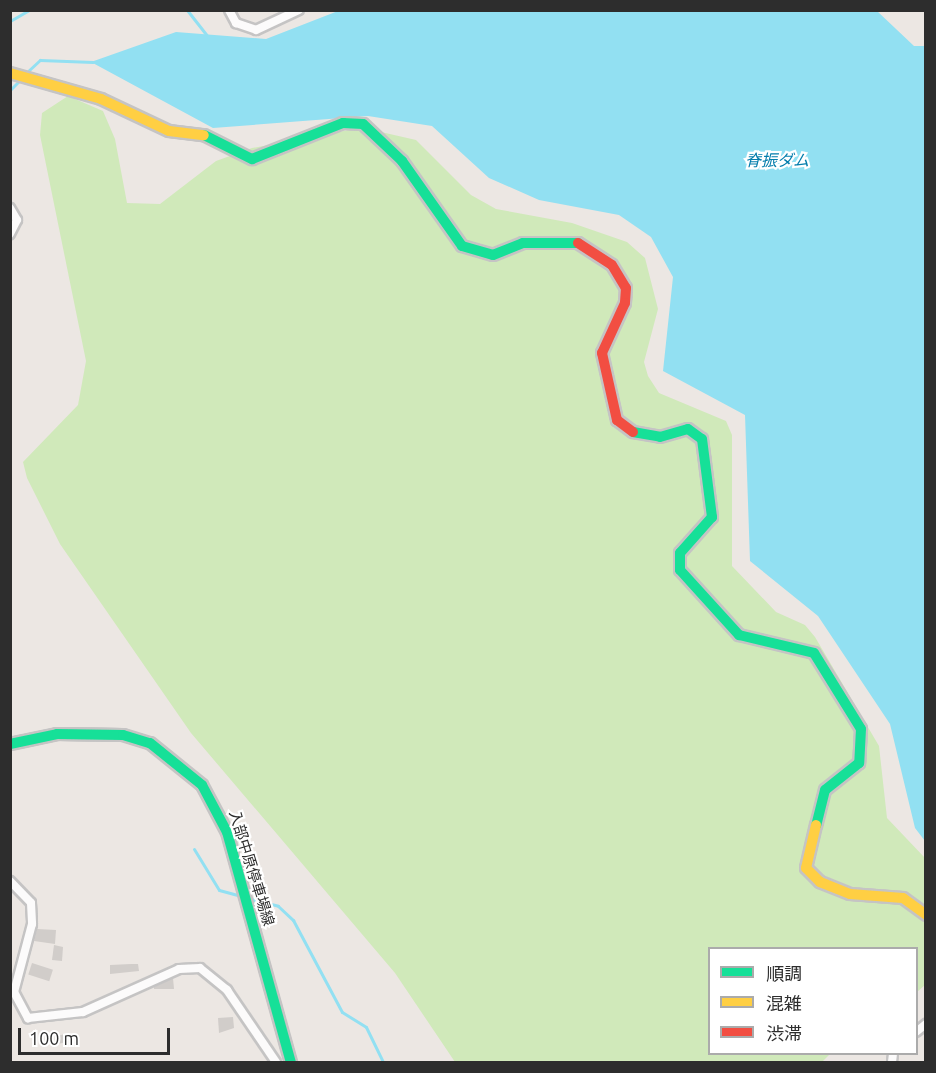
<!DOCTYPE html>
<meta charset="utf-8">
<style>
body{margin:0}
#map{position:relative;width:936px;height:1073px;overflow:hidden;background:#ece7e3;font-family:Ubuntu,"Noto Sans JP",sans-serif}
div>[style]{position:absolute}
.green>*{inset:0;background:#d0e9ba}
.water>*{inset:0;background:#92e0f2}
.stream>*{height:3px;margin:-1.5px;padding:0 1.5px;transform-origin:1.5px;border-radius:1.5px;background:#92e0f2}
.building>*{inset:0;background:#d1cdca;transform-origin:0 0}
.roads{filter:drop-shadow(2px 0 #c5c4c4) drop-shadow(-2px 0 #c5c4c4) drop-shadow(0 2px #c5c4c4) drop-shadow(0 -2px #c5c4c4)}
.street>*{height:8px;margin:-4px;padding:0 4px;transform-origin:4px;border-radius:4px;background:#fcfbfb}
.fast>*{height:10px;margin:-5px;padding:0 5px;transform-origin:5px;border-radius:5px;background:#16e098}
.slow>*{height:10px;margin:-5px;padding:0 5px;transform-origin:5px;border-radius:5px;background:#ffcf43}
.jam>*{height:10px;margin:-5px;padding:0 5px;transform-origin:5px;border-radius:5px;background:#f24e42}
span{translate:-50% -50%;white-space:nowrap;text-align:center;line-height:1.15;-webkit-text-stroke:4.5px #fff;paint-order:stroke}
.street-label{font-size:15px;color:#2d2d2d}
.water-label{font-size:16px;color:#037dac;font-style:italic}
.frame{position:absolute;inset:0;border:12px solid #2d2d2d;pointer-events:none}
.legend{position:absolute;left:708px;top:947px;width:210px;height:108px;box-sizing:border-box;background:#fff;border:2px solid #ababab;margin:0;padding:8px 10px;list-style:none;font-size:18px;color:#2d2d2d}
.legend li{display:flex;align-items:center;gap:12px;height:30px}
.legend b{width:30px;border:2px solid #ababab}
.scale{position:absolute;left:18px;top:1028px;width:152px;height:27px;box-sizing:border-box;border:3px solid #2d2d2d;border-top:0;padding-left:8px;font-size:18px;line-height:21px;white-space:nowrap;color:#2d2d2d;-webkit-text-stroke:4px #fff;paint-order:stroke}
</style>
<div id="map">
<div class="green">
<div style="clip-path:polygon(68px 96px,103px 111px,115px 139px,127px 203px,160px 204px,216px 161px,252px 148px,349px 130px,381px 132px,416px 140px,471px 195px,496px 209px,572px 223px,627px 242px,645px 258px,658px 309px,644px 362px,648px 376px,659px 393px,726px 421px,732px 435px,732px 566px,776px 612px,805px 625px,815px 637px,879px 746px,887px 818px,925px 858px,925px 985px,917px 992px,916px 948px,710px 948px,710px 1054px,830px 1054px,822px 1062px,455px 1062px,395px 973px,191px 733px,60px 544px,27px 478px,23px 462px,78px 405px,86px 361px,40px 135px,42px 113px)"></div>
</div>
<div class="water">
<div style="clip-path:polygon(338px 11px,877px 11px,914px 46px,925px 46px,925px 841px,915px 828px,890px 724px,818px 616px,750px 561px,745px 415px,663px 371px,673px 277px,651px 237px,619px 215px,539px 200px,489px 178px,432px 126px,368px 116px,213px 128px,91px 62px,176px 32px,266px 39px)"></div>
</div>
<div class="stream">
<div style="left:187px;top:10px;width:34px;rotate:52deg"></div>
<div style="left:10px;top:21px;width:22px;rotate:-30deg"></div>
<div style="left:27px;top:72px;width:18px;rotate:-43deg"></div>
<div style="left:40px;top:60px;width:53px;rotate:2.2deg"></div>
<div style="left:10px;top:90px;width:13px;rotate:-45deg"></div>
<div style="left:194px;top:849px;width:48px;rotate:58.6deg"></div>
<div style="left:219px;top:890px;width:23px;rotate:15deg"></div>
<div style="left:247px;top:898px;width:32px;rotate:14deg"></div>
<div style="left:278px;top:906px;width:21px;rotate:43deg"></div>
<div style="left:293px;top:920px;width:104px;rotate:62deg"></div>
<div style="left:342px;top:1012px;width:28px;rotate:32deg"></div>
<div style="left:366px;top:1027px;width:39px;rotate:64deg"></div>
</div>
<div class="building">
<div style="clip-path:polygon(37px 929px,56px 930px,55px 944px,34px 941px)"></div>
<div style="clip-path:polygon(54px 945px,63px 947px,62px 961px,52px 960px)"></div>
<div style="left:32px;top:963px;width:22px;height:12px;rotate:18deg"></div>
<div style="clip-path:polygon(131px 964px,138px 964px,139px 971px,110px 974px,110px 965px)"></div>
<div style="clip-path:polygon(173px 978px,174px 989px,154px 989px,154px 987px)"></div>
<div style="clip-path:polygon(233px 1017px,234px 1028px,219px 1033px,218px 1018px)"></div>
<div style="left:65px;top:1034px;width:8px;height:8px;rotate:76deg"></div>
</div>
<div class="roads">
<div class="street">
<div style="left:229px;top:10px;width:15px;rotate:62deg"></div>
<div style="left:236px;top:23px;width:21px;rotate:19deg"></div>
<div style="left:256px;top:30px;width:47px;rotate:-24.9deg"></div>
<div style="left:10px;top:208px;width:14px;rotate:60deg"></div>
<div style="left:17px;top:220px;width:16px;rotate:117deg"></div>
<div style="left:10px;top:881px;width:30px;rotate:46deg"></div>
<div style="left:31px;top:903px;width:21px;rotate:87deg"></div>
<div style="left:32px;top:924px;width:70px;rotate:104.8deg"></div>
<div style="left:14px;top:992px;width:30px;rotate:62deg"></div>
<div style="left:28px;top:1018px;width:55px;rotate:-6.2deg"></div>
<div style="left:83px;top:1012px;width:105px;rotate:-24.1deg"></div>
<div style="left:179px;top:969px;width:21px;rotate:-3deg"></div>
<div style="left:200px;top:968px;width:35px;rotate:39deg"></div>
<div style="left:227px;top:990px;width:87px;rotate:55.8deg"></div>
<div style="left:916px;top:1032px;width:13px;rotate:-39deg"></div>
<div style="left:892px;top:1062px;width:8px;rotate:-83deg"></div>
</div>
<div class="fast">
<div style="left:204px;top:135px;width:54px;rotate:26.6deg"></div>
<div style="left:252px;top:159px;width:98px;rotate:-21.6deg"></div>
<div style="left:343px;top:123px;width:20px;rotate:3deg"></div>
<div style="left:363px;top:124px;width:54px;rotate:43.5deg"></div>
<div style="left:402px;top:161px;width:104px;rotate:54.8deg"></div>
<div style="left:462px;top:246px;width:32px;rotate:16deg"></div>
<div style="left:493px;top:255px;width:32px;rotate:-22deg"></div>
<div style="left:523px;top:243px;width:55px"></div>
<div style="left:633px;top:432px;width:27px;rotate:10deg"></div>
<div style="left:660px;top:437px;width:29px;rotate:-16deg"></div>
<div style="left:688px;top:429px;width:17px;rotate:36deg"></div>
<div style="left:702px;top:439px;width:79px;rotate:82.7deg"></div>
<div style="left:712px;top:517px;width:48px;rotate:131.6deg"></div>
<div style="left:680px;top:553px;width:17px;rotate:90deg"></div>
<div style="left:680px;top:570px;width:88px;rotate:47.8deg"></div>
<div style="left:739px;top:635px;width:77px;rotate:13.5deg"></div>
<div style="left:814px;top:653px;width:89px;rotate:58.3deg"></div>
<div style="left:861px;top:729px;width:34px;rotate:93deg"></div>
<div style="left:859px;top:763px;width:43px;rotate:141.5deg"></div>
<div style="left:825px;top:790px;width:36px;rotate:104deg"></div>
<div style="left:10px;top:744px;width:48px;rotate:-12deg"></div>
<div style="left:57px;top:734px;width:66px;rotate:0.9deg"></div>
<div style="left:123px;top:735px;width:28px;rotate:17deg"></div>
<div style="left:150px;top:743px;width:67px;rotate:38.9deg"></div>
<div style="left:202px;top:785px;width:53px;rotate:62deg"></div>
<div style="left:227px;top:832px;width:239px;rotate:74.5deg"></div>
</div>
<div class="slow">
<div style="left:10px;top:73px;width:95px;rotate:15.9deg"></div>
<div style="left:101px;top:99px;width:75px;rotate:25.2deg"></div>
<div style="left:169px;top:131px;width:35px;rotate:7deg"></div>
<div style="left:816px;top:825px;width:44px;rotate:103.1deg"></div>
<div style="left:806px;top:868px;width:20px;rotate:45deg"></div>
<div style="left:820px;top:882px;width:32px;rotate:22deg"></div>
<div style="left:850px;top:894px;width:53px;rotate:4.3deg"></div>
<div style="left:903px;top:898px;width:29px;rotate:36deg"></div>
</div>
<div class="jam">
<div style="left:578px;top:243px;width:40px;rotate:32.9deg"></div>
<div style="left:612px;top:265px;width:27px;rotate:59deg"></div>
<div style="left:626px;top:288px;width:15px;rotate:94deg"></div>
<div style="left:625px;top:303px;width:55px;rotate:114.7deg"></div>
<div style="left:602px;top:353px;width:69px;rotate:77.4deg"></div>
<div style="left:617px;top:420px;width:20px;rotate:37deg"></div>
</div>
</div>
<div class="street-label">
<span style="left:252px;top:868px;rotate:73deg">入部中原停車場線</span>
</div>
<div class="water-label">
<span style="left:777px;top:160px">脊振ダム</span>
</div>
<div class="frame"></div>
<ul class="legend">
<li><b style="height:8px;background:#16e098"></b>順調</li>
<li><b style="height:8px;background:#ffcf43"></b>混雑</li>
<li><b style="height:8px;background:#f24e42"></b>渋滞</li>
</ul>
<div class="scale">100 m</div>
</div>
